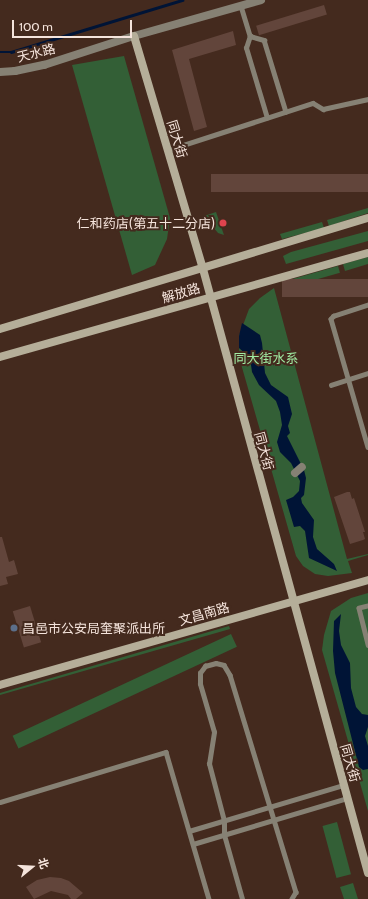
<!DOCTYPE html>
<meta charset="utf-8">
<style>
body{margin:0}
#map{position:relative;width:368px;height:899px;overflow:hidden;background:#442a1e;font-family:Cabin,"Noto Sans SC",sans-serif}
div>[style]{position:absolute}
.green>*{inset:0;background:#335f36;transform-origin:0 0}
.water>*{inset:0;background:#001436}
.stream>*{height:2.5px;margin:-1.25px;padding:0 1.25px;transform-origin:1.25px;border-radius:1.25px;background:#001436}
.building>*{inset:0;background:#62453b;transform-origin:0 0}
.lane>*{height:4.5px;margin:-2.25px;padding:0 2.25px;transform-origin:2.25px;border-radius:2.25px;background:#868174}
.street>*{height:8px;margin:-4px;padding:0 4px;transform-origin:4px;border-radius:4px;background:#868174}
.secondary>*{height:8px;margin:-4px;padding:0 4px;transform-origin:4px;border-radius:4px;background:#b5ae99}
.dots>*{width:11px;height:11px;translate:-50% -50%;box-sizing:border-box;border:2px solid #442a1e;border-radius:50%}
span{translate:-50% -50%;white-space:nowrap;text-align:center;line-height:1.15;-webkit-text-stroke:4px #442a1e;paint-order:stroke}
.street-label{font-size:13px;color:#f5e4dc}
.poi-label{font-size:13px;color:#f5e4dc}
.right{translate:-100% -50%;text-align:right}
.left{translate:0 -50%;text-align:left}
.park-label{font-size:13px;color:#a0eca3}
.north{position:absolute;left:12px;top:847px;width:40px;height:40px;-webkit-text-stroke:3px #442a1e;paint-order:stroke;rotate:72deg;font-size:11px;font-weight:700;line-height:16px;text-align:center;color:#f5e4dc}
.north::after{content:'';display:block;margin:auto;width:14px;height:18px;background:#f5e4dc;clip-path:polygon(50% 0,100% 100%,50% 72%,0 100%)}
.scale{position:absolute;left:12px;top:20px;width:120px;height:18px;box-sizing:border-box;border:2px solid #f5e4dc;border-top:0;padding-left:5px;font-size:12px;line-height:14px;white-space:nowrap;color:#f5e4dc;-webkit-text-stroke:3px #442a1e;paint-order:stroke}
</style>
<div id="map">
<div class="green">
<div style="clip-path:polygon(124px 56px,170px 218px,167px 239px,155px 265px,132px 275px,72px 65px)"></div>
<div style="clip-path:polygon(368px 208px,368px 213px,329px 226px,327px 220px)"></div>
<div style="clip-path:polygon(216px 212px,224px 235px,218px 233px,204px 216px)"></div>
<div style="clip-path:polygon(322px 222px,324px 228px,282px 239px,280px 234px)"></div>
<div style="clip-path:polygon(368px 231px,368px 241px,286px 264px,283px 256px,291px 252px)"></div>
<div style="clip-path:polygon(368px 257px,368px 264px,345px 271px,343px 264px)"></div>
<div style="left:338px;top:266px;width:7px;height:51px;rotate:74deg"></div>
<div style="clip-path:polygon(274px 288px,347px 559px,368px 554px,368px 555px,348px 561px,352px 573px,328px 576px,315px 574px,303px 566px,296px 556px,239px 357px,239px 336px,249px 309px,260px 298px)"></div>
<div style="clip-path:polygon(368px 593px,368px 811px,322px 650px,324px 635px,331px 611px,351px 598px)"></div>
<div style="clip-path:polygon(229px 626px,230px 629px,0 695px,0 693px)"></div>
<div style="left:231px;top:634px;width:14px;height:241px;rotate:65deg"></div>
<div style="left:337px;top:822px;width:54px;height:15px;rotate:75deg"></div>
<div style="clip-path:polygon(353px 883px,358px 899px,344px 899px,340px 887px)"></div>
</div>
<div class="water">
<div style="clip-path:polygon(242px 323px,260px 335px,262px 343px,265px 373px,271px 385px,288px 397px,292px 414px,288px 426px,290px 433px,287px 436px,304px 470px,306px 478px,304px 495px,301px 498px,302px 503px,314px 520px,313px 537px,317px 549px,334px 564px,337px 571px,309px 558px,305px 531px,300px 526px,294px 527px,286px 500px,293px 497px,299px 491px,300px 481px,291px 463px,280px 452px,277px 442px,282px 425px,280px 412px,276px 401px,259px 385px,252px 372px,250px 358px,239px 348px,239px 336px)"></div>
<div style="clip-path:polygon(341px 614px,339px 631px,341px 645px,350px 663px,351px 688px,356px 707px,362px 714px,368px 715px,368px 727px,365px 736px,368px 746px,368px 769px,363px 770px,359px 767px,335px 673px,333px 651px,334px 621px)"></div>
</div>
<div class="stream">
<div style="left:0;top:52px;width:11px"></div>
<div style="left:11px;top:52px;width:179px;rotate:-16.9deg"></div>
</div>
<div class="building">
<div style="left:324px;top:5px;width:10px;height:71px;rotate:73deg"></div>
<div style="clip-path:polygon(233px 31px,236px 45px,189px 59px,207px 127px,194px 131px,172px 50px)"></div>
<div style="left:368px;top:174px;width:18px;height:157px;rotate:90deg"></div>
<div style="left:368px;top:279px;width:18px;height:86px;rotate:90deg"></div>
<div style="clip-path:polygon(347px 492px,350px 492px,352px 499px,354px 498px,365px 532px,363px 532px,365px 539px,363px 540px,350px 544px,334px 497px)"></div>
<div style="clip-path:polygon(0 537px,2px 537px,9px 562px,14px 560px,18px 574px,6px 577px,8px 584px,0 586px)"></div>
<div style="left:30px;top:606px;width:38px;height:18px;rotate:73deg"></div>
<div style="clip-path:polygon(50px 877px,61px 878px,69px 881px,83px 893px,76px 899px,71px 899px,68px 895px,51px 891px,34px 899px,26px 887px,37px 880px)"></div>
</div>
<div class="lane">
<div style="left:241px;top:6px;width:31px;rotate:73deg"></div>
<div style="left:267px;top:118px;width:73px;rotate:-106.7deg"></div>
<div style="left:246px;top:48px;width:13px;rotate:-72deg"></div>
<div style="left:250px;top:36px;width:15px;rotate:16deg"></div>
<div style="left:264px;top:40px;width:75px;rotate:73deg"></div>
<div style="left:168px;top:150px;width:152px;rotate:-18deg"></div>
<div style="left:313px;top:103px;width:12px;rotate:31deg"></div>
<div style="left:323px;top:109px;width:46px;rotate:-12.5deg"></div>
<div style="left:368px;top:305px;width:36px;rotate:162deg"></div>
<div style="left:334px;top:316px;width:4px;rotate:135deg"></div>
<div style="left:331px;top:319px;width:133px;rotate:73.9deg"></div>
<div style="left:331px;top:385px;width:39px;rotate:-18deg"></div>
<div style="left:368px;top:606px;width:9px;rotate:167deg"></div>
<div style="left:359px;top:608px;width:38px;rotate:76deg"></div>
<div style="left:0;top:802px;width:173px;rotate:-16.8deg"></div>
<div style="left:166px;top:752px;width:153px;rotate:73.7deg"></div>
<div style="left:189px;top:831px;width:161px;rotate:-16.6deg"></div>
<div style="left:193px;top:844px;width:161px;rotate:-16.6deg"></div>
<div style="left:242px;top:899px;width:66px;rotate:-105.7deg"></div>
<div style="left:224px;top:835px;width:14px;rotate:-90deg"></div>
<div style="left:224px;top:821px;width:59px;rotate:-104.7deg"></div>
<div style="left:209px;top:764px;width:32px;rotate:-81deg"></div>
<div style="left:214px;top:732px;width:50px;rotate:-106.3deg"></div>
<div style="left:200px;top:684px;width:11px;rotate:-90deg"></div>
<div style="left:200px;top:673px;width:9px;rotate:-54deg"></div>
<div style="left:205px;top:666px;width:11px;rotate:-15deg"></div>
<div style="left:216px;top:663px;width:8px;rotate:14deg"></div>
<div style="left:224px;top:665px;width:12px;rotate:59deg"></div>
<div style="left:230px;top:675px;width:227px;rotate:73.1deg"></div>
<div style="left:296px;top:892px;width:8px;rotate:120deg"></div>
</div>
<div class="street">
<div style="left:0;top:72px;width:15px;rotate:-4deg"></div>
<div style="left:15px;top:71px;width:30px;rotate:-12deg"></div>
<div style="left:44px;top:65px;width:95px;rotate:-17.9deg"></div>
<div style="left:134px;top:36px;width:132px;rotate:-15.8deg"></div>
<div style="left:295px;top:473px;width:9px;rotate:-41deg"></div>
</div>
<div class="secondary">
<div style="left:134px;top:36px;width:243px;rotate:73.5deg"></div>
<div style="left:203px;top:269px;width:626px;rotate:74.72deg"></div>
<div style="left:0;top:329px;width:384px;rotate:-16.8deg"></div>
<div style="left:0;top:357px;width:382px;rotate:-15.8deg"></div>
<div style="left:0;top:685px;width:383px;rotate:-15.9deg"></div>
</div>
<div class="dots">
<div style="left:223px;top:223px;background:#e0444e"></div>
<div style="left:14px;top:628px;background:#5c6f8a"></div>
</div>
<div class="street-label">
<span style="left:36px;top:53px;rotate:-14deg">天水路</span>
<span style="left:177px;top:139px;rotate:73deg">同大街</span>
<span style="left:181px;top:293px;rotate:-16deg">解放路</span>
<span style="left:264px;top:451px;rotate:75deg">同大街</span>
<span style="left:204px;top:614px;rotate:-16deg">文昌南路</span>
<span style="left:350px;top:763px;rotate:74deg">同大街</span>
</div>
<div class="poi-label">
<span class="right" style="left:215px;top:223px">仁和药店(第五十二分店)</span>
<span class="left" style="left:22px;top:628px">昌邑市公安局奎聚派出所</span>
</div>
<div class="park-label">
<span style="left:266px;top:358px">同大街水系</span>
</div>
<div class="north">北</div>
<div class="scale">100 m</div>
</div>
